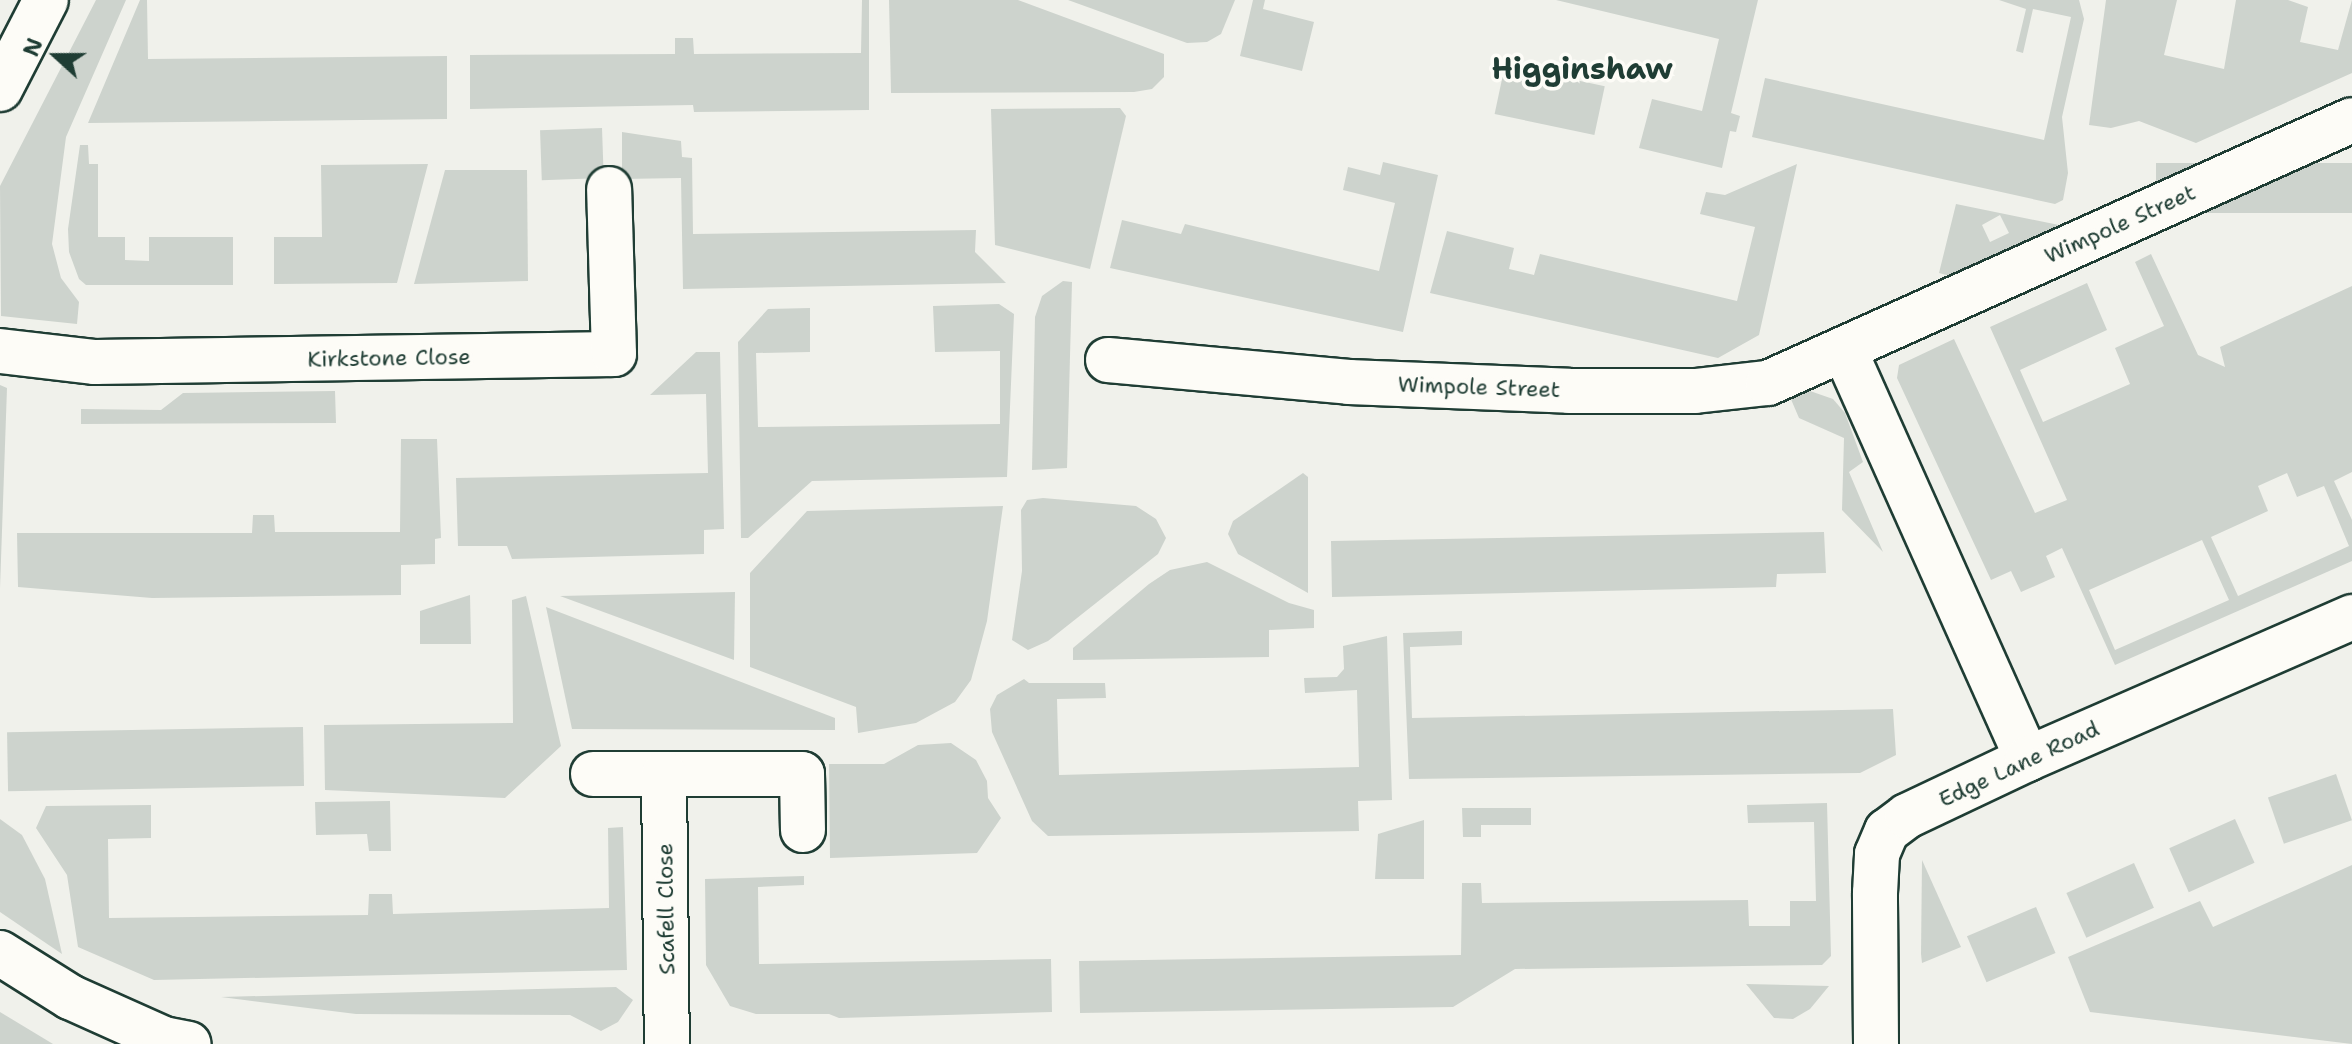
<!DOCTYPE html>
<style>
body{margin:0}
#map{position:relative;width:2352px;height:1044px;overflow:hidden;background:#f0f1eb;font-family:"Shantell Sans",sans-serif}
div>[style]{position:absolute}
.green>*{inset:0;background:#cdd3cd;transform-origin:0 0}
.roads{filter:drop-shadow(2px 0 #1f3d34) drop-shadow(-2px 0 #1f3d34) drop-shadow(0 2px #1f3d34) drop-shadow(0 -2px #1f3d34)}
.minor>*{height:44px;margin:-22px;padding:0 22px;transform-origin:22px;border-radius:22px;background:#fdfcf7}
span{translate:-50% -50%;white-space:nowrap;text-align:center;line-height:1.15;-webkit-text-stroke:7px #fdfcf7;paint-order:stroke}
.street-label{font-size:22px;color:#1f3d34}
.district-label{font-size:30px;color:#1f3d34;font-weight:700}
.north{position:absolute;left:16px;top:16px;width:80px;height:80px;-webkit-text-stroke:6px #fdfcf7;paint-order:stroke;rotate:291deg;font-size:22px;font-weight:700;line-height:32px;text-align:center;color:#1f3d34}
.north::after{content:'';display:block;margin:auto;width:28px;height:36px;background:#1f3d34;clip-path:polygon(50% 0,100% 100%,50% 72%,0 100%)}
</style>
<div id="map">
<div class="green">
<div style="clip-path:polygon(96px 0,126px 0,66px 137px,52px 244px,61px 278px,79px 302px,77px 324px,1px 316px,0 186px)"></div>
<div style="clip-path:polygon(140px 0,147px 0,148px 59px,447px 56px,447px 119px,88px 123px)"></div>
<div style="clip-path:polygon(862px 0,869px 0,869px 110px,694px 112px,693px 105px,470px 109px,470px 55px,675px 54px,675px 38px,693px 38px,694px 54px,861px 53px)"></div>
<div style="clip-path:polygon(889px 0,1018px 0,1164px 54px,1164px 77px,1152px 89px,1134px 92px,891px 93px)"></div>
<div style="clip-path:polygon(1068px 0,1235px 0,1221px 34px,1207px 42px,1187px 43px)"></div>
<div style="clip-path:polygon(1253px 0,1265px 0,1263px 9px,1314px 22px,1302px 71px,1240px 56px)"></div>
<div style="clip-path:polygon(1556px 0,1758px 0,1731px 113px,1740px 116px,1736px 132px,1730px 131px,1722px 168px,1639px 148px,1652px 99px,1702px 111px,1719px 39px)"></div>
<div style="clip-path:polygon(1999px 0,2079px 0,2084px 19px,2062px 117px,2068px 173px,2063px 200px,2055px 204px,1752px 137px,1765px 78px,2044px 140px,2071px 17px,2033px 9px,2023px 53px,2016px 51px,2026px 9px)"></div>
<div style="clip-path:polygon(2106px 0,2177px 0,2164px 55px,2224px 69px,2236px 0,2288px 0,2308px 7px,2300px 42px,2338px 50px,2352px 0,2352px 73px,2196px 143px,2139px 121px,2111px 128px,2089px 125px)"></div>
<div style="left:1505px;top:65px;width:102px;height:50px;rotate:12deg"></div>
<div style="clip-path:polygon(1120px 108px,1126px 116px,1090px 269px,995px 245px,991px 109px)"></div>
<div style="left:602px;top:128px;width:50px;height:62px;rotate:88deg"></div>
<div style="clip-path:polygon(622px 132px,681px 141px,682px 157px,692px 158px,693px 234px,976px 230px,975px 252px,1006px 283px,683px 289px,681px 178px,622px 179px)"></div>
<div style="clip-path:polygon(80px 145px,88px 145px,89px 164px,98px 164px,98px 237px,125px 237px,125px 260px,149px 261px,149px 237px,233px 237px,233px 285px,86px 285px,79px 279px,69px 252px,68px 229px)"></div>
<div style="clip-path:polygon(1383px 162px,1438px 175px,1403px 332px,1110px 268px,1122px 220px,1181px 234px,1185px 224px,1379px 271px,1395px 203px,1343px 190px,1348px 167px,1380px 175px)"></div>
<div style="left:2352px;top:163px;width:50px;height:196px;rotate:90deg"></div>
<div style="clip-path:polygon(428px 164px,397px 283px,274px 284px,274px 237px,322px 237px,321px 165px)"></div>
<div style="clip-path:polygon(1797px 164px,1759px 335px,1718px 358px,1430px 293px,1447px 231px,1514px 248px,1509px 269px,1534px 275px,1540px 254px,1737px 301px,1755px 227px,1700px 214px,1706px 192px,1725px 195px)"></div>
<div style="clip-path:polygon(445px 170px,527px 170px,528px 281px,414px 284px)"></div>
<div style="clip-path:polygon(evenodd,1956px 204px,2059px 225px,1950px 276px,1939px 273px,1956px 204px,2000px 215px,2009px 233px,1990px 242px,1982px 225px,2000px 215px)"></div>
<div style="clip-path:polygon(evenodd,2151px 254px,2198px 355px,2225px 367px,2220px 347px,2352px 286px,2352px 472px,2334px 481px,2352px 520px,2352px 561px,2115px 665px,2062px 548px,2046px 556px,2055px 577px,2021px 592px,2011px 571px,1991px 580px,1897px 378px,1899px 365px,1954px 339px,2035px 513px,2067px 500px,1990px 327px,2087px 283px,2107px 330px,2020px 370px,2043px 422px,2130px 384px,2115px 348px,2164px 326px,2135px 262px,2151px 254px,2287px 473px,2297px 497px,2324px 486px,2349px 546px,2238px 596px,2211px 537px,2268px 511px,2258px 486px,2287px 473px,2151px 254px,2202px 540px,2229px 600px,2115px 650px,2089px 590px,2202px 540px)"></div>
<div style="clip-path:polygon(1063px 281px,1072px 282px,1067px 468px,1032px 470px,1035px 317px,1042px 296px)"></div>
<div style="clip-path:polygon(999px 304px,1014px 314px,1007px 477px,812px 481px,748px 538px,741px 538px,738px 342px,768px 309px,810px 308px,810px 352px,756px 353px,758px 427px,1000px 424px,1000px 351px,935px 352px,933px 306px)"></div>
<div style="clip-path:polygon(696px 352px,720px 352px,724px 529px,704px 530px,704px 554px,512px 559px,507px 546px,458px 546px,456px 478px,708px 473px,706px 394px,650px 395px)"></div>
<div style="clip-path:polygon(0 385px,7px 388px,0 588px)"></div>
<div style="clip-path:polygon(335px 391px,336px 423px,81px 424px,81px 409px,161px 410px,183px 393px)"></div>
<div style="clip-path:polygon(1810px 391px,1833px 399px,1845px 413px,1863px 462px,1849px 472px,1883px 552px,1842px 510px,1844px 438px,1799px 418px,1790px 397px)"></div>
<div style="clip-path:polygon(401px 439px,437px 439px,441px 538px,435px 539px,435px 564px,401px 565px,401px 595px,152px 598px,18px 587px,17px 533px,252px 533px,253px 515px,274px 515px,275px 532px,400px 532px)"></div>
<div style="clip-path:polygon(1303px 473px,1308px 477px,1308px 593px,1238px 554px,1228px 534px,1233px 521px)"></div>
<div style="clip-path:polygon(1043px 498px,1136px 506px,1156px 519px,1166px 538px,1158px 554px,1048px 641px,1028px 650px,1012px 640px,1022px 571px,1021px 510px,1027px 500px)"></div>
<div style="clip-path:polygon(1003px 506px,987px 621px,971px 680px,955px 702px,916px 723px,858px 733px,856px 707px,750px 667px,750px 573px,807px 511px)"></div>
<div style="clip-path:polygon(1824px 532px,1826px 573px,1777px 574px,1776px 587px,1332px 597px,1331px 541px)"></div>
<div style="clip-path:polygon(1207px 562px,1289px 603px,1314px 610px,1314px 628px,1269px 630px,1269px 657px,1073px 660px,1073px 648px,1149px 584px,1170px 570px)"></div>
<div style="clip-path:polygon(735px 592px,734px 660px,560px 596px)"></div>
<div style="clip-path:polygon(470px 595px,471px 644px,420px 644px,420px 611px)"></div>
<div style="clip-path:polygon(526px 596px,561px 746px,505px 798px,325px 790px,324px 725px,513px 723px,512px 600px)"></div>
<div style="clip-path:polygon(546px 607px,835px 718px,835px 730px,572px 729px)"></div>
<div style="clip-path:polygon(1462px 631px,1462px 645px,1410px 647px,1412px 718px,1893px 709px,1896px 755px,1860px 773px,1409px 779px,1403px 633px)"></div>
<div style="clip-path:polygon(1387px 636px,1392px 800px,1358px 801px,1359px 831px,1048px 836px,1032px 821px,992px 732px,990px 709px,997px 695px,1024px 679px,1029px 683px,1105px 683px,1106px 698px,1057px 699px,1059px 775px,1359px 767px,1357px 690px,1305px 693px,1304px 678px,1337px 677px,1344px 669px,1343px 646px)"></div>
<div style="left:303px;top:727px;width:59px;height:296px;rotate:89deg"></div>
<div style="clip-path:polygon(951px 743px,976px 760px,987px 781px,988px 798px,1001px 818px,977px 853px,830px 858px,829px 764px,884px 764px,918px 745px)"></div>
<div style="left:2336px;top:774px;width:49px;height:72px;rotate:71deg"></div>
<div style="clip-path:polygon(390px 801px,391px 851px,369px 851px,367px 834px,316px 835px,315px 802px)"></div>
<div style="clip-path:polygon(1827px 803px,1831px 956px,1822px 965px,1515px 969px,1453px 1007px,1080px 1013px,1079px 961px,1461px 955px,1462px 883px,1481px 883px,1482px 903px,1748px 900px,1749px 926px,1790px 926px,1790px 901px,1816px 901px,1814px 822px,1748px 823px,1747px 805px)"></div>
<div style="clip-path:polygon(151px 805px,151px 838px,108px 839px,109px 918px,368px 915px,369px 894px,392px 894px,393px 914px,609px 908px,608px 828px,623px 827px,627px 970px,154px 980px,78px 947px,67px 875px,36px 828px,46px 806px)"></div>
<div style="clip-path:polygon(1462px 808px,1531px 808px,1531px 825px,1481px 825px,1481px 837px,1463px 837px)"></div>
<div style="clip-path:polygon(0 819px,22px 835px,45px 879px,62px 954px,0 912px)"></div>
<div style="left:2235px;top:819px;width:48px;height:72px;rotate:66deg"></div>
<div style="clip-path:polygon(1424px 820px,1424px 879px,1375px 879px,1378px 834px)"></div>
<div style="clip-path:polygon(1922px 860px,1961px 947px,1922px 963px,1921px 954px)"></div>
<div style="left:2134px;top:863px;width:49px;height:74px;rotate:66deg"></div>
<div style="clip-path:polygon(2352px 865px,2352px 1044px,2090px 1012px,2068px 957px,2200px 901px,2213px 927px)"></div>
<div style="clip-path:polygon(804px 876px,804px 885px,758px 887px,759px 964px,1051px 959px,1052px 1012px,839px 1018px,829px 1014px,756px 1014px,730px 1006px,706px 965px,705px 879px)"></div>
<div style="left:2036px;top:907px;width:50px;height:75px;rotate:67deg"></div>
<div style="clip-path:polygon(1746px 984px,1829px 986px,1810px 1009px,1793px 1019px,1774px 1018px)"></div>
<div style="clip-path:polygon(616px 987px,633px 1000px,618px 1022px,601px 1031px,570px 1015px,356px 1014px,221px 997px)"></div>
<div style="clip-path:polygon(0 1012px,53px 1044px,0 1044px)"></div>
</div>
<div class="roads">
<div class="minor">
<div style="left:0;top:89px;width:100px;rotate:-62.7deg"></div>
<div style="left:1844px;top:349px;width:449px;rotate:65.9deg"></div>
<div style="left:0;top:351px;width:96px;rotate:6.6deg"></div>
<div style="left:95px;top:362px;width:519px;rotate:-0.88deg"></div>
<div style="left:614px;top:354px;width:165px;rotate:-91.7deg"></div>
<div style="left:1108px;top:360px;width:242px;rotate:5.2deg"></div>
<div style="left:1349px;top:382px;width:220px;rotate:2.3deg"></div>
<div style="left:1569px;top:391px;width:126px"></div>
<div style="left:1695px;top:391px;width:73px;rotate:-6.3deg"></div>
<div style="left:1768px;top:383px;width:640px;rotate:-24.24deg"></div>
<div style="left:593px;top:774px;width:209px"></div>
<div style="left:802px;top:774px;width:56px;rotate:89deg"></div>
<div style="left:664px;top:774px;width:270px;rotate:89.4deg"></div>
<div style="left:0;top:953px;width:83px;rotate:32.2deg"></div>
<div style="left:70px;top:997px;width:103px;rotate:24.1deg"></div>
<div style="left:164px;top:1039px;width:25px;rotate:11deg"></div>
<div style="left:1876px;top:1044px;width:151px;rotate:-90.4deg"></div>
<div style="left:1875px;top:893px;width:39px;rotate:-87deg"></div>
<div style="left:1877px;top:854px;width:25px;rotate:-67deg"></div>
<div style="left:1887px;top:831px;width:25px;rotate:-37deg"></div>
<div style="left:1907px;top:816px;width:133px;rotate:-25.4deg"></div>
<div style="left:2027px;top:759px;width:355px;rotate:-23.6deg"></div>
</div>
</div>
<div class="street-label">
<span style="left:2120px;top:224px;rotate:-24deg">Wimpole Street</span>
<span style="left:389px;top:358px;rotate:-1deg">Kirkstone Close</span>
<span style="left:1479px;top:387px;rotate:2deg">Wimpole Street</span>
<span style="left:2019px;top:764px;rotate:-25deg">Edge Lane Road</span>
<span style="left:666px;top:909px;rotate:-91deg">Scafell Close</span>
</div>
<div class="district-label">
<span style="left:1582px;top:69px">Higginshaw</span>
</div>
<div class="north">N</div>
</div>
